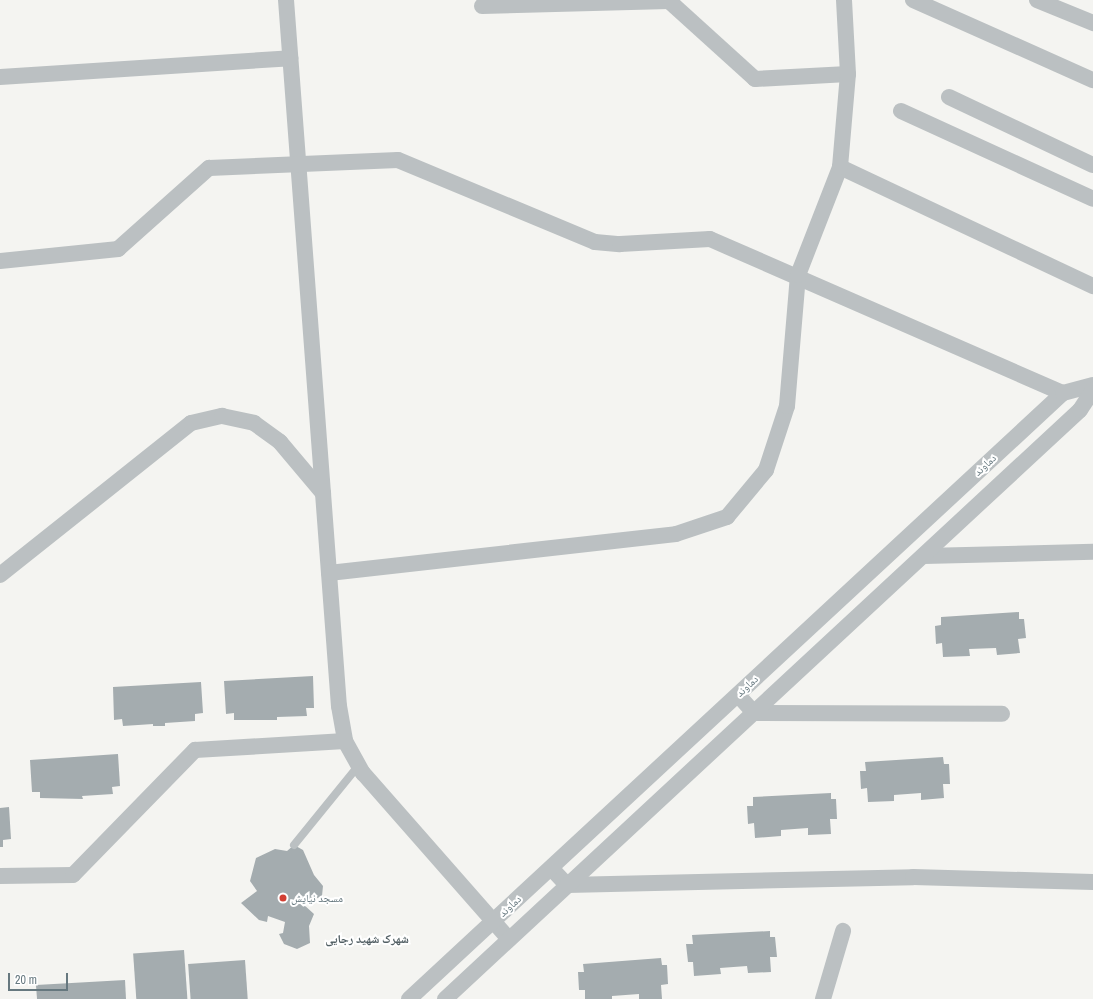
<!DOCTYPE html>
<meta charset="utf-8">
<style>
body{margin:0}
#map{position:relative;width:1093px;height:999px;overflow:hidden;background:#f4f4f1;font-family:"Archivo Narrow","Noto Naskh Arabic",sans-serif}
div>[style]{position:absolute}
.building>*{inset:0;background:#a4acaf;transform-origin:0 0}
.lane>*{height:8px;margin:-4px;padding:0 4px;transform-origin:4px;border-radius:4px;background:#bbc0c2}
.street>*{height:16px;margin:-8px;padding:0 8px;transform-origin:8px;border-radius:8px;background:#bbc0c2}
.dots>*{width:11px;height:11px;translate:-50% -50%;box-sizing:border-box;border:2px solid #fff;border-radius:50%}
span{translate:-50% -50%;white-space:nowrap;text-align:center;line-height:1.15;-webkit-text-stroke:4px #fff;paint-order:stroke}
.street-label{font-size:11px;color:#66787f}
.poi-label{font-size:11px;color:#66787f}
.left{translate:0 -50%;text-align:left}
.neighbourhood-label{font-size:12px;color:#536065;font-weight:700}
.scale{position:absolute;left:8px;top:973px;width:60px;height:18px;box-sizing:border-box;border:2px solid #66787f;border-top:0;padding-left:5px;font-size:12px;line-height:14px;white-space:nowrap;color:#66787f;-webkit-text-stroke:3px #fff;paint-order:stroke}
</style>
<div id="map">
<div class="building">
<div style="clip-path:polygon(1019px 612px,1019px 619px,1024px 619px,1026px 638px,1018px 639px,1020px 653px,997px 655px,996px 648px,969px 649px,970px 656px,943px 657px,942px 643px,936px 644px,935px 626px,941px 625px,941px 617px)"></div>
<div style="clip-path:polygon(313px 676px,314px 708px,306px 708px,307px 716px,277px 717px,277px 720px,234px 720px,234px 713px,226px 714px,224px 681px)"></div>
<div style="clip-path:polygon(201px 682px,203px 713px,195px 714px,195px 721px,165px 723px,165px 726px,153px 726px,153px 724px,123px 726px,122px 719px,114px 720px,113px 687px)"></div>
<div style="clip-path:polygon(118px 754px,120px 786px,112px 787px,113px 794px,82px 796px,83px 799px,40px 798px,40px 792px,32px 792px,30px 760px)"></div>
<div style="clip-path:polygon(943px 757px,944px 764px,949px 764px,950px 784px,943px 784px,944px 798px,921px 800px,921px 793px,894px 795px,894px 801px,868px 802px,867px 788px,861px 789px,860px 771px,866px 771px,865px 762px)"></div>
<div style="clip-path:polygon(831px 793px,831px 799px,836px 799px,837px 819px,830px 819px,831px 834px,808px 835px,808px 828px,781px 830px,781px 836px,755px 838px,754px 823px,748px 824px,747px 806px,753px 806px,753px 797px)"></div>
<div style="clip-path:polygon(9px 807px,11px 839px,3px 840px,3px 847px,0 847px,0 808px)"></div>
<div style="clip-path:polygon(294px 845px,303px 850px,314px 875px,323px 886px,322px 896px,303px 904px,314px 914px,309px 926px,310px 943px,297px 949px,284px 944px,279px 934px,283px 933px,285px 922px,268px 916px,267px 922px,259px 920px,241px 903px,257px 891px,250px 881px,256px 858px,275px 849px,287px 851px)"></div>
<div style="clip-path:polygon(770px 931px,770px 937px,775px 937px,777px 957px,770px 957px,771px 972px,748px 973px,747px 966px,720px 968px,721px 974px,694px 976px,693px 962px,688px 962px,686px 944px,693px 944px,692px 935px)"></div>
<div style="left:184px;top:950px;width:49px;height:51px;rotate:86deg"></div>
<div style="clip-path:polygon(661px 958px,662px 965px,667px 965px,668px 984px,661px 985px,662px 999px,639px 999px,639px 994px,612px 996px,612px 999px,585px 999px,585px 990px,579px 990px,578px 972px,584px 972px,583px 964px)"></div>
<div style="left:245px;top:960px;width:39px;height:57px;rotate:86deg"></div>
<div style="clip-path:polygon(125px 980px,126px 999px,37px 999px,36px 985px)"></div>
</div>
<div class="lane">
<div style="left:294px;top:845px;width:103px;rotate:-50.9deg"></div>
</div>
<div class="street">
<div style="left:286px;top:0;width:708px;rotate:85.71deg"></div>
<div style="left:339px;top:706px;width:36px;rotate:80deg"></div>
<div style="left:345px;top:741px;width:37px;rotate:61deg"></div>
<div style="left:363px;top:773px;width:221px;rotate:48.7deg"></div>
<div style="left:913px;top:0;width:197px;rotate:24deg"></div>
<div style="left:1037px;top:0;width:61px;rotate:22.3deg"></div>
<div style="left:482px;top:6px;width:187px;rotate:-1.5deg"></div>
<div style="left:669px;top:1px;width:116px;rotate:42.2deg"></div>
<div style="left:755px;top:79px;width:93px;rotate:-3.1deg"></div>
<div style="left:0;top:77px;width:291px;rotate:-3.7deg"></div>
<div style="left:949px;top:97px;width:159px;rotate:25.3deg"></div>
<div style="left:901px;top:111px;width:211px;rotate:24.6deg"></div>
<div style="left:840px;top:167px;width:280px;rotate:25.2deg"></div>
<div style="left:0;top:261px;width:119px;rotate:-5.8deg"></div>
<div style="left:118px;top:249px;width:122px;rotate:-41.7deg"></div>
<div style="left:209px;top:168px;width:189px;rotate:-2.4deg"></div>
<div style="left:398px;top:160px;width:213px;rotate:22.6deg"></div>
<div style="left:595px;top:242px;width:25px;rotate:5deg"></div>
<div style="left:620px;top:244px;width:90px;rotate:-3.2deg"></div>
<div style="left:710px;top:239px;width:385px;rotate:23.6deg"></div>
<div style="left:924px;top:556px;width:169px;rotate:-1.4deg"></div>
<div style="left:329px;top:573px;width:349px;rotate:-6.4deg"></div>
<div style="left:676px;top:534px;width:54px;rotate:-18.4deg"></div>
<div style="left:727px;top:517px;width:61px;rotate:-50.3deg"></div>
<div style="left:766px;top:470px;width:67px;rotate:-71.8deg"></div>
<div style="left:787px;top:406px;width:131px;rotate:-85.2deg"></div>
<div style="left:798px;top:275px;width:116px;rotate:-68.7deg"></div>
<div style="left:840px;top:167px;width:93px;rotate:-85.1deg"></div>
<div style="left:848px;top:74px;width:74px;rotate:-93.1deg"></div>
<div style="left:0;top:575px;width:244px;rotate:-38.5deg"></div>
<div style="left:191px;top:423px;width:32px;rotate:-13deg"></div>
<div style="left:222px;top:416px;width:33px;rotate:12deg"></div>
<div style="left:254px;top:423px;width:32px;rotate:36deg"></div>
<div style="left:280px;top:442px;width:67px;rotate:49.9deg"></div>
<div style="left:738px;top:695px;width:24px;rotate:48deg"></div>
<div style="left:754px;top:713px;width:248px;rotate:0.2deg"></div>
<div style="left:551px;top:868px;width:23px;rotate:47deg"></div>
<div style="left:567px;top:885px;width:346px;rotate:-1.3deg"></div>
<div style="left:913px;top:877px;width:180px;rotate:1.6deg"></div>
<div style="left:0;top:876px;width:73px;rotate:-0.8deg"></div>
<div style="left:73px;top:875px;width:175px;rotate:-45.7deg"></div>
<div style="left:195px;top:750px;width:150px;rotate:-3.4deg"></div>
<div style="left:409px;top:999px;width:892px;rotate:-42.82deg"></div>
<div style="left:1063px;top:393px;width:31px;rotate:-15deg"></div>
<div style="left:445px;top:999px;width:866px;rotate:-42.85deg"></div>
<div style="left:1080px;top:410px;width:24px;rotate:-57deg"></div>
<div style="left:823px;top:999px;width:71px;rotate:-73.6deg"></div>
</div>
<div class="dots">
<div style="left:283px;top:898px;background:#d23f33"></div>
</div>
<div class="street-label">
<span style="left:985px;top:465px;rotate:-43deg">دماوند</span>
<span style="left:747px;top:686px;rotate:-43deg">دماوند</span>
<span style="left:510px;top:906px;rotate:-43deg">دماوند</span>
</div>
<div class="poi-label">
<span class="left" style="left:291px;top:898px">مسجد نیایش</span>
</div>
<div class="neighbourhood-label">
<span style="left:367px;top:940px">شهرک شهید رجایی</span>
</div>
<div class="scale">20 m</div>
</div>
